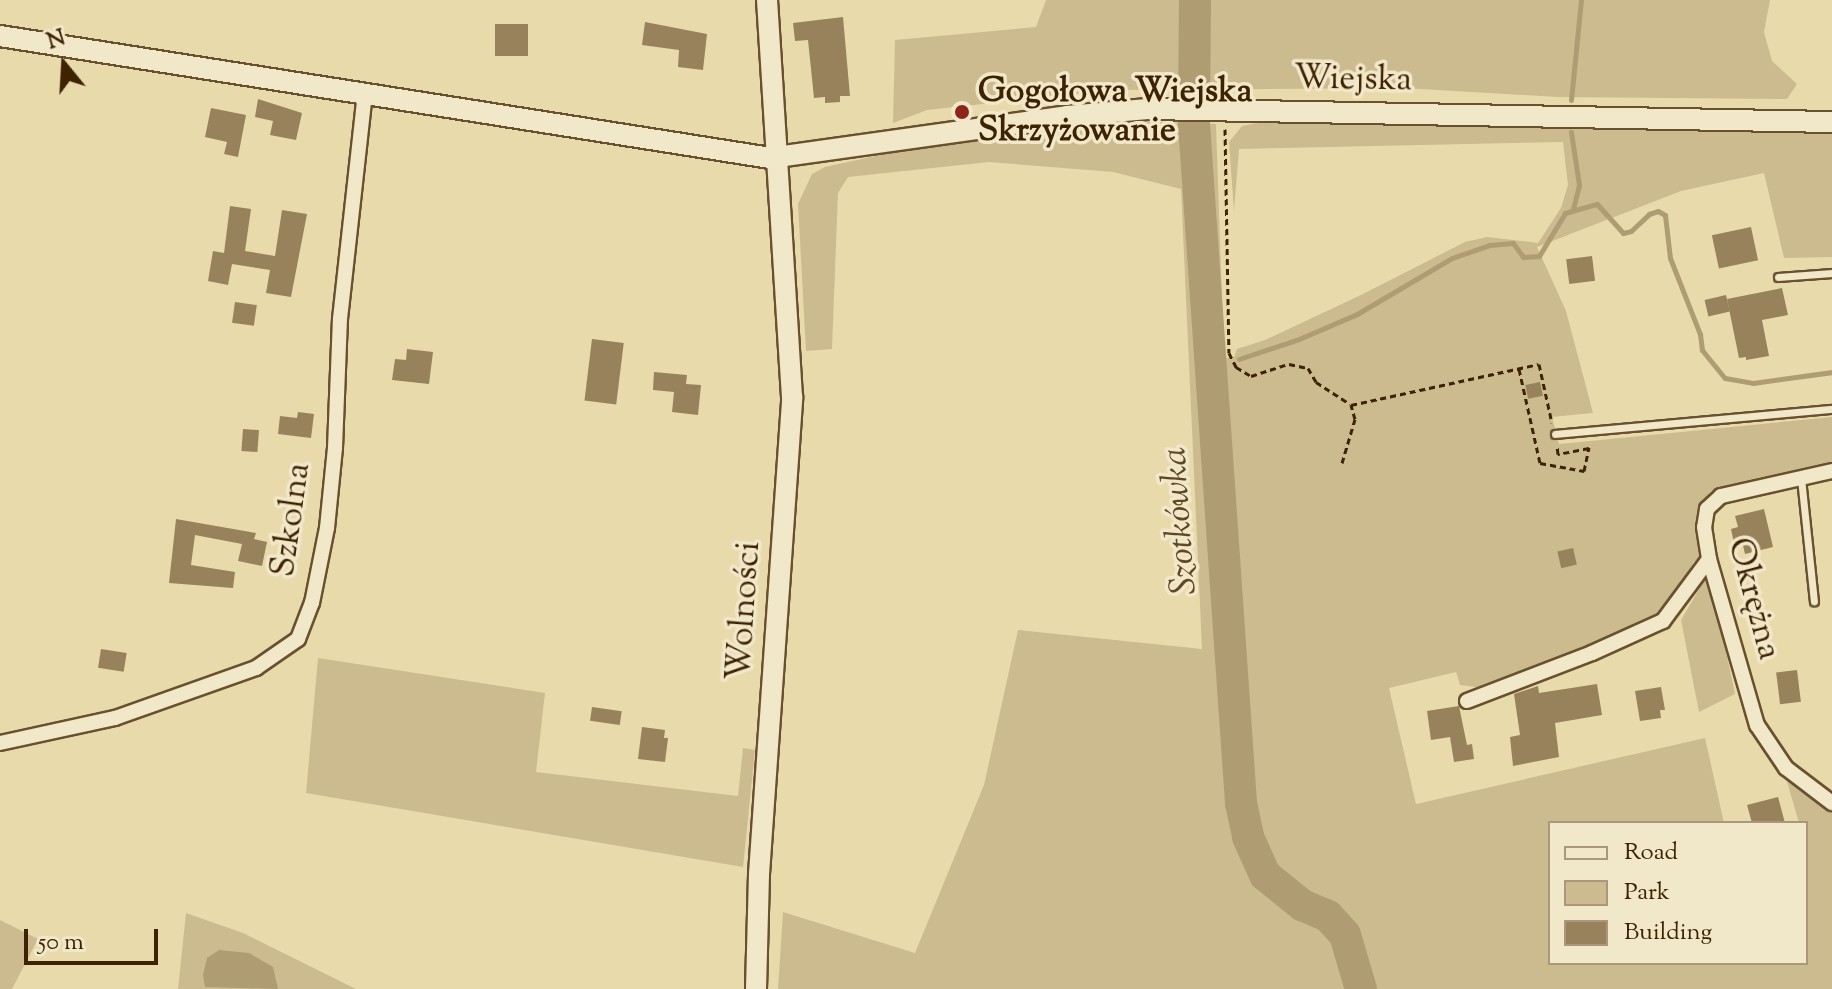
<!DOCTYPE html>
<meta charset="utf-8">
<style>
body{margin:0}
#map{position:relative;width:1832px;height:989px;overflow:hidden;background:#e9daac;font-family:"Sorts Mill Goudy",serif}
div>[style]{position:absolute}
.green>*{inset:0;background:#ccbb8f}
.water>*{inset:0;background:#af9c73}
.stream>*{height:5px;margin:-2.5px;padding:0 2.5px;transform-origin:2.5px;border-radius:2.5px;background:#af9c73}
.river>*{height:32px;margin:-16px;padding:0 16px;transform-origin:16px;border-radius:16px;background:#af9c73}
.building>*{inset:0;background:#97825b;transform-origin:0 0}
.path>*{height:3px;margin-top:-1.5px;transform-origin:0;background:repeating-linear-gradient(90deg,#3e2303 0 6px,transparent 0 10px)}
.roads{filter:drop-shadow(2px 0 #69512d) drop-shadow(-2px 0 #69512d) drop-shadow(0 2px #69512d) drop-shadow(0 -2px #69512d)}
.lane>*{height:7px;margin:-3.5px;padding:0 3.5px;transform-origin:3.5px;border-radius:3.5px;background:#f1e7c9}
.street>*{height:14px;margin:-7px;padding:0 7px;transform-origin:7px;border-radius:7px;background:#f1e7c9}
.secondary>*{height:20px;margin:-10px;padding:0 10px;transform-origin:10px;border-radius:10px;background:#f1e7c9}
.dots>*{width:22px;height:22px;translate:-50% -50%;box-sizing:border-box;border:4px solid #f1e7c9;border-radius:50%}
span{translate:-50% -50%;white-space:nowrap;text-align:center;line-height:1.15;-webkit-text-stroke:7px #f1e7c9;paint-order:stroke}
.street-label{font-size:34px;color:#3e2303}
.poi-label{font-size:34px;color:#3e2303;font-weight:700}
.left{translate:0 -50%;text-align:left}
.water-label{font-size:36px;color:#604725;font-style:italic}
.legend{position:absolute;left:1548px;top:821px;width:260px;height:144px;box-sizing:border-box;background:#f1e7c9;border:2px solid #a9997a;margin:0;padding:10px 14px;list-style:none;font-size:24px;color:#3e2303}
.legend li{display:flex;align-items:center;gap:16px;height:40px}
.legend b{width:40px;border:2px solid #a9997a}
.north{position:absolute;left:24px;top:24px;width:80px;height:80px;-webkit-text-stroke:6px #f1e7c9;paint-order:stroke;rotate:342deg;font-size:22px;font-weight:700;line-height:32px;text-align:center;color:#3e2303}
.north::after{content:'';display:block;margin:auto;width:28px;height:36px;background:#3e2303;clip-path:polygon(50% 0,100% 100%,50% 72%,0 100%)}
.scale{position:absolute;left:24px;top:929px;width:134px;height:36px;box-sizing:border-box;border:4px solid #3e2303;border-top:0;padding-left:10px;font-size:24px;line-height:28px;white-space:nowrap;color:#3e2303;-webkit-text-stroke:6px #f1e7c9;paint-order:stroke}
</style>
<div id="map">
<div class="green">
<div style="clip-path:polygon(1046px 0,1770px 0,1764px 32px,1772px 61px,1797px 84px,1787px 99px,1558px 97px,1403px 88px,1115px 90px,927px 110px,893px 123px,895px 40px,1036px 27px)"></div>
<div style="clip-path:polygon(1116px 121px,1216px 124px,1224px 358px,1234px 357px,1237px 349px,1265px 340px,1363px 294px,1465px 242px,1487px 237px,1538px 243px,1561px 208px,1568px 185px,1563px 142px,1239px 149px,1234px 211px,1229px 142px,1242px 126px,1268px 121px,1735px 126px,1832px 132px,1832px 257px,1784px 258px,1764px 173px,1681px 191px,1537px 247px,1566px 311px,1593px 413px,1552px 417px,1559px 444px,1832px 417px,1832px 466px,1711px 491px,1697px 513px,1735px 694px,1699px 712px,1681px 620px,1705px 579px,1694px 561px,1674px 600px,1649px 620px,1609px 639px,1483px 688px,1460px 685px,1456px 672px,1389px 688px,1416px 804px,1705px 738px,1724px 823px,1550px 823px,1550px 963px,1806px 963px,1806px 823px,1799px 823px,1786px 778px,1832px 811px,1832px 989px,778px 989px,783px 912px,915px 953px,984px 785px,1018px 630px,1202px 649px,1181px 189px,1113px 172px,989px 162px,848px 177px,838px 193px,832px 349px,806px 351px,798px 204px,812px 174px,825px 167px,889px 153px)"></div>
<div style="clip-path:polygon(318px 658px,545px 693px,536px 772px,738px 796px,743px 748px,755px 750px,743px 867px,306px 793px)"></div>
<div style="clip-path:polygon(186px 913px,243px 933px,356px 989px,178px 989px)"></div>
<div style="clip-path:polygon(0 920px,38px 939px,12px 989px,0 989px)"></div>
</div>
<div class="water">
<div style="clip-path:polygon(219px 950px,249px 953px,273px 967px,278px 989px,205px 987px,203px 975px,207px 958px)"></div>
</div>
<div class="stream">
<div style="left:1571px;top:100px;width:100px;rotate:-84.3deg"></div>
<div style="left:1571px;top:132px;width:54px;rotate:81.4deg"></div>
<div style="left:1579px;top:185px;width:25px;rotate:104deg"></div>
<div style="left:1239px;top:359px;width:63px;rotate:-18.4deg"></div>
<div style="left:1299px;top:339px;width:63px;rotate:-23.3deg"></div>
<div style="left:1357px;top:314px;width:110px;rotate:-30.5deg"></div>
<div style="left:1452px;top:258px;width:39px;rotate:-19deg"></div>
<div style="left:1489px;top:245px;width:24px;rotate:-5deg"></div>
<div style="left:1513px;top:243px;width:17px;rotate:54deg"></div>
<div style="left:1523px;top:257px;width:16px;rotate:-4deg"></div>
<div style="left:1539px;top:256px;width:50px;rotate:-58.8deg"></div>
<div style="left:1565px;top:213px;width:33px;rotate:-16deg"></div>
<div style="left:1597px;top:204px;width:39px;rotate:48deg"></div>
<div style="left:1623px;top:233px;width:8px;rotate:-14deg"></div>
<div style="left:1631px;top:231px;width:25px;rotate:-43deg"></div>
<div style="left:1649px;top:214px;width:9px;rotate:-18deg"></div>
<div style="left:1658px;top:211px;width:8px;rotate:30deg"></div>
<div style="left:1665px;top:215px;width:43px;rotate:83.4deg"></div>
<div style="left:1670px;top:258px;width:82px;rotate:68.5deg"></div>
<div style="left:1700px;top:334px;width:16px;rotate:83deg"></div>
<div style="left:1702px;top:350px;width:36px;rotate:51deg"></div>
<div style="left:1725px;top:378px;width:28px;rotate:10deg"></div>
<div style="left:1753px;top:383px;width:80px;rotate:-7.9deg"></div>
<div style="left:1209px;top:366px;width:4px;rotate:-14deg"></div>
</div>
<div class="river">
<div style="left:1195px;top:0;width:124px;rotate:90.5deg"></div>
<div style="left:1194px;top:124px;width:681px;rotate:86.04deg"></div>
<div style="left:1241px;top:803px;width:35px;rotate:78deg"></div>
<div style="left:1248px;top:837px;width:42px;rotate:65.9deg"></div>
<div style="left:1265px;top:875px;width:48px;rotate:39deg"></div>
<div style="left:1302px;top:905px;width:28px;rotate:23deg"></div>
<div style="left:1328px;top:916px;width:25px;rotate:48deg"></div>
<div style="left:1345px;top:935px;width:56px;rotate:73.5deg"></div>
</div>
<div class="building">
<div style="clip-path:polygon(843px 17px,850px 96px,840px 96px,840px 102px,825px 103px,825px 97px,814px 98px,808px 40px,795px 41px,793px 23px)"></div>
<div style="clip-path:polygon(645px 22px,707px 34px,703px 70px,678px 67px,679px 50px,642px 45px)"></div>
<div style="left:528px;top:24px;width:32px;height:33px;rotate:90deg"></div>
<div style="clip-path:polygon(258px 99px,302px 113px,296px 140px,270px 135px,273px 121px,255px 117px)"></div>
<div style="clip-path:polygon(211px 108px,246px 115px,238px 157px,224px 154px,227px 142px,205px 137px)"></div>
<div style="clip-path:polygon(230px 206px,251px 209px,245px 251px,275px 256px,282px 210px,307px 214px,291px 297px,266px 293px,270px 270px,232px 264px,228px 285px,208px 281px,213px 251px,224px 253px)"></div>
<div style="left:1751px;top:227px;width:34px;height:40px;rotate:78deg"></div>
<div style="left:1592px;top:256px;width:25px;height:26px;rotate:83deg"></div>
<div style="clip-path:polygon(1782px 288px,1788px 315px,1762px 320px,1769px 356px,1746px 360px,1746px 357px,1739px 358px,1727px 299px)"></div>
<div style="left:1726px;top:295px;width:17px;height:22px;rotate:77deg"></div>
<div style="left:235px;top:302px;width:22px;height:21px;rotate:8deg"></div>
<div style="left:592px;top:339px;width:32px;height:62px;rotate:7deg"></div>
<div style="clip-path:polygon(407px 349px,433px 352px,429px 384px,392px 380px,395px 359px,406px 360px)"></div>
<div style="clip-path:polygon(654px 372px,687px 375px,686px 384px,701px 385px,698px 415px,672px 412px,674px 392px,653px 390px)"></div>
<div style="left:1540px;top:382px;width:14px;height:15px;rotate:78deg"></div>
<div style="clip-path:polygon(298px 412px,314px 414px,311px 438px,278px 434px,280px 416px,297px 418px)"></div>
<div style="left:243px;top:429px;width:16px;height:22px;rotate:4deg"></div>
<div style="clip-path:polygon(1764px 509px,1773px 547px,1745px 554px,1742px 541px,1734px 543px,1731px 529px,1738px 527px,1735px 516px)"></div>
<div style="clip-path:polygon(176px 519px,256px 533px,254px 539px,267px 542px,262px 566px,238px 561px,242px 544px,195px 535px,191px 565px,235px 572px,233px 588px,169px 583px)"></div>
<div style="left:1573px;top:548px;width:17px;height:16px;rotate:77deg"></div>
<div style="left:101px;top:649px;width:26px;height:19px;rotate:9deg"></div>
<div style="left:1797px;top:670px;width:32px;height:21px;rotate:83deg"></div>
<div style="clip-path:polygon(1597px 684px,1602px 715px,1555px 723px,1559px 757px,1513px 766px,1510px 737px,1520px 735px,1514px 694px,1538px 686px,1539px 693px)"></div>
<div style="clip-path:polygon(1661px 687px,1665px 710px,1660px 710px,1661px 718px,1640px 721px,1635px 691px)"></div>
<div style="clip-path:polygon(1459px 706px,1467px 745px,1472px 744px,1474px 759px,1454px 762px,1450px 737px,1431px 740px,1427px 711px)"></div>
<div style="left:592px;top:707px;width:30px;height:14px;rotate:8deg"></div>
<div style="clip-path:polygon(642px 727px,665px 730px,664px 738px,668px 738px,665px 762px,638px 759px)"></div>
<div style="clip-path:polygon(1778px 797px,1785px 823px,1752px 823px,1747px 805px)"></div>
</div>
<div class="path">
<div style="left:1225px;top:129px;width:224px;rotate:89deg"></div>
<div style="left:1229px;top:353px;width:16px;rotate:63deg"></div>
<div style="left:1236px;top:367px;width:17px;rotate:31deg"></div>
<div style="left:1251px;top:376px;width:40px;rotate:-18deg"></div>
<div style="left:1289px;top:364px;width:19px;rotate:12deg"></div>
<div style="left:1308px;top:368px;width:16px;rotate:60deg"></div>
<div style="left:1316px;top:382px;width:40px;rotate:32.9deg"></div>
<div style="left:1519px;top:369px;width:96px;rotate:77.4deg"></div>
<div style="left:1540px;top:463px;width:45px;rotate:10.3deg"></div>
<div style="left:1584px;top:471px;width:24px;rotate:-78deg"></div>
<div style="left:1589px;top:448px;width:32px;rotate:169deg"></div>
<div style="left:1558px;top:454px;width:8px;rotate:-97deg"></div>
<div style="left:1342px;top:463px;width:46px;rotate:-73.5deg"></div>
<div style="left:1355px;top:419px;width:15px;rotate:-106deg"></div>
<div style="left:1351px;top:405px;width:192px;rotate:-12.3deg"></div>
<div style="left:1539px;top:364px;width:60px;rotate:77.6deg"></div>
</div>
<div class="roads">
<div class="lane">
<div style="left:1778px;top:277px;width:54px;rotate:-4.2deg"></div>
<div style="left:1555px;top:434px;width:278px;rotate:-5.2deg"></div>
<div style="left:1801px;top:478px;width:124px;rotate:84deg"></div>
</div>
<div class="street">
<div style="left:1832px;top:471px;width:114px;rotate:167.3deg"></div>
<div style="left:1721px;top:496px;width:19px;rotate:137deg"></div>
<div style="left:1707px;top:509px;width:18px;rotate:99deg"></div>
<div style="left:1704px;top:527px;width:32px;rotate:81deg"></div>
<div style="left:1709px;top:559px;width:173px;rotate:73.9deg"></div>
<div style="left:1757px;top:725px;width:52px;rotate:56deg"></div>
<div style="left:1786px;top:768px;width:58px;rotate:37.3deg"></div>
<div style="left:1467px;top:701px;width:134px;rotate:-21deg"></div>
<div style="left:1592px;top:653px;width:78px;rotate:-24.3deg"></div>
<div style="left:1663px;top:621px;width:77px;rotate:-53.4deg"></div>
<div style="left:0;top:743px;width:118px;rotate:-12.3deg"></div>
<div style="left:115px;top:718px;width:150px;rotate:-19.5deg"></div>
<div style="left:256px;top:668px;width:51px;rotate:-34.6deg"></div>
<div style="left:298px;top:639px;width:39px;rotate:-69deg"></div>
<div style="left:312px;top:603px;width:76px;rotate:-78.7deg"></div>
<div style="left:327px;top:528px;width:80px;rotate:-84.3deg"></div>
<div style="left:335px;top:448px;width:129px;rotate:-87.8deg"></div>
<div style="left:340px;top:319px;width:229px;rotate:-83.7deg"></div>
</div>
<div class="secondary">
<div style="left:0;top:36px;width:780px;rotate:9deg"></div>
<div style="left:770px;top:158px;width:300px;rotate:-8deg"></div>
<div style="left:1067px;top:116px;width:81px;rotate:-4.9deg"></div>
<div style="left:1148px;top:109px;width:684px;rotate:1.09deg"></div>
<div style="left:756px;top:989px;width:115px;rotate:-88.5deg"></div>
<div style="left:759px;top:874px;width:478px;rotate:-86deg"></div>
<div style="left:792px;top:397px;width:398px;rotate:-93.6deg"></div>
</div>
</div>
<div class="dots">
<div style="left:962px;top:112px;background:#8f2418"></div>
</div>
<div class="street-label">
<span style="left:1353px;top:80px;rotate:1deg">Wiejska</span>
<span style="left:292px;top:520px;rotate:-82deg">Szkolna</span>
<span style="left:1753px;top:599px;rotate:75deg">Okrężna</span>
<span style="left:745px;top:611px;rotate:-86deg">Wolności</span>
</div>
<div class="poi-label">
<span class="left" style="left:978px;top:112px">Gogołowa Wiejska<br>Skrzyżowanie</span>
</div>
<div class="water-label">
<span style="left:1181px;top:521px;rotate:-94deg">Szotkówka</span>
</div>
<ul class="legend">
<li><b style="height:10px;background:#f1e7c9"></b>Road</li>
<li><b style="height:22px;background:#ccbb8f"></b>Park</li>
<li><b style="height:22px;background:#97825b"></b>Building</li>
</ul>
<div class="north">N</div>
<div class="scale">50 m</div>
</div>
